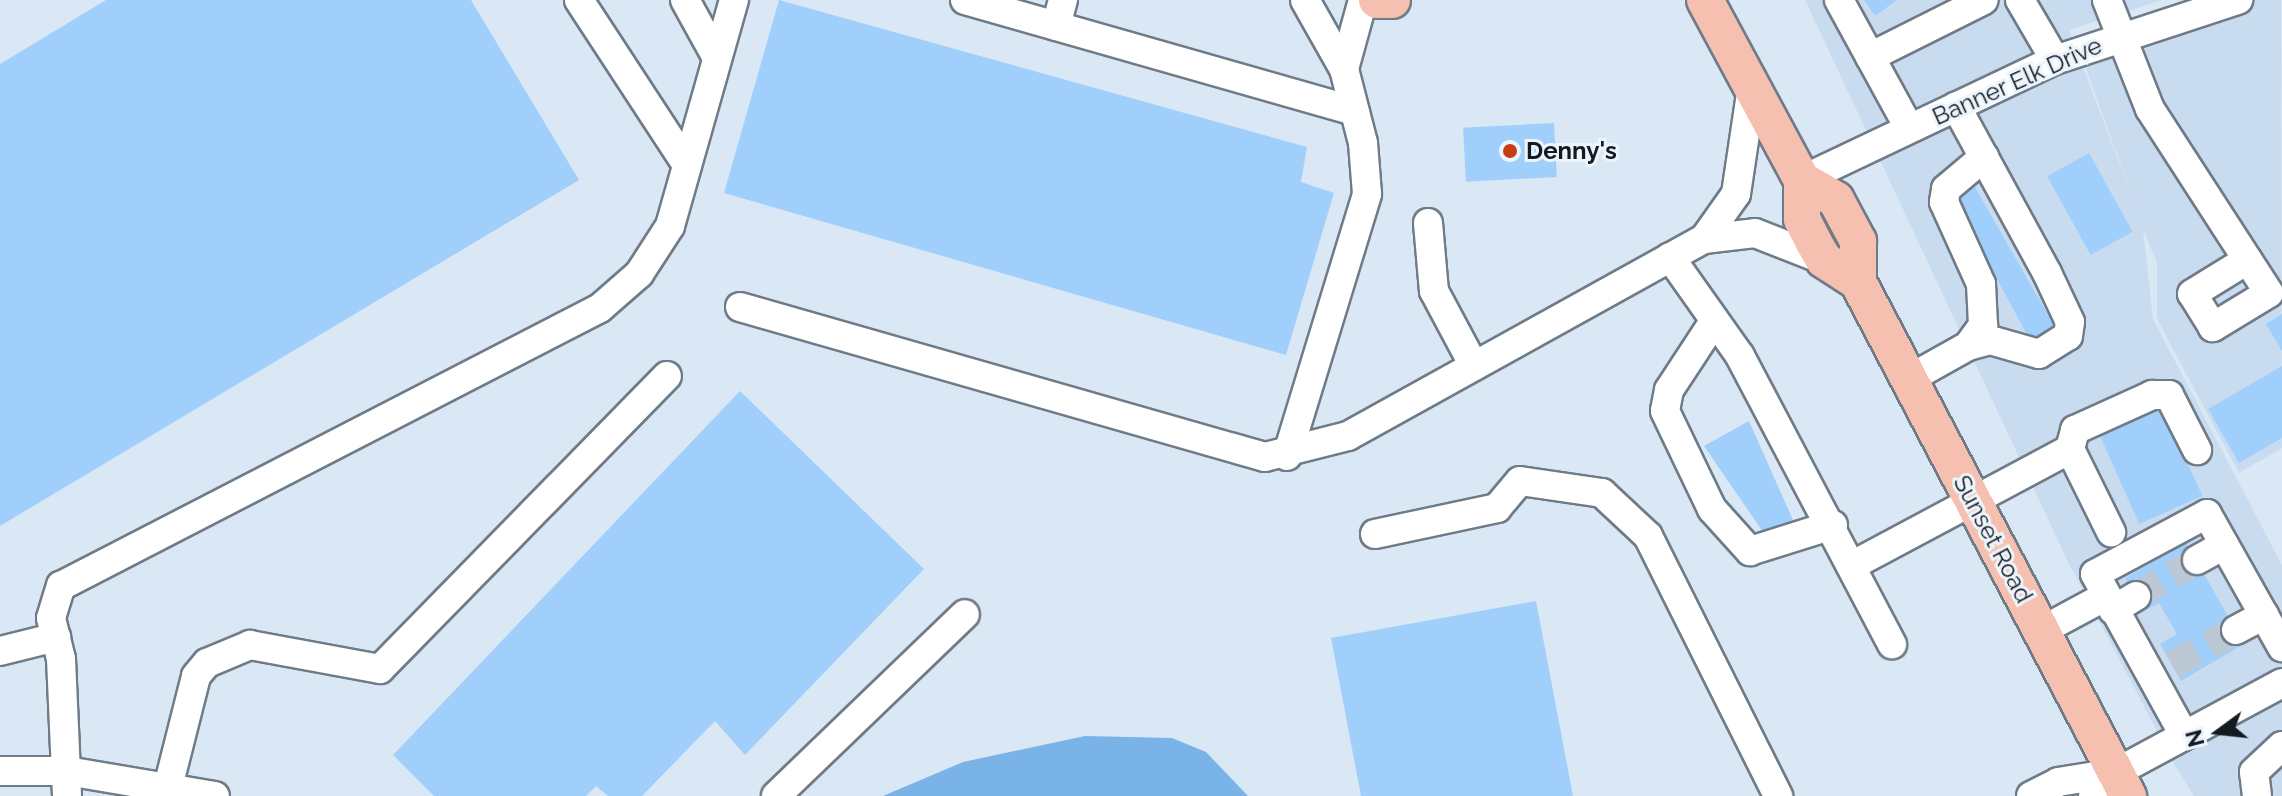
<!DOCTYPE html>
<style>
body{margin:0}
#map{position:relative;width:2282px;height:796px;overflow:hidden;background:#dae8f5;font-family:Raleway,sans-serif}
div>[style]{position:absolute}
.built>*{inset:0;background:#c9dcef}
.water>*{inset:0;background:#79b3e8}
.building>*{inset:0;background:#a1cffb;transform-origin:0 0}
.minor-tunnel>*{height:28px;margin-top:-14px;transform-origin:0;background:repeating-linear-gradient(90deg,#bcc9d5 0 28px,transparent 0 42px)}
.roads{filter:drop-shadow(2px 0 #6f7b87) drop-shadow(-2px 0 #6f7b87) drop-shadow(0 2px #6f7b87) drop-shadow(0 -2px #6f7b87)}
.minor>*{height:28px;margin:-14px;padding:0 14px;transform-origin:14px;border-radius:14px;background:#fff}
.major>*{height:36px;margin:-18px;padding:0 18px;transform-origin:18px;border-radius:18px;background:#f6c0b1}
.dots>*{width:22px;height:22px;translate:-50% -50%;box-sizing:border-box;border:4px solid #ecf5fd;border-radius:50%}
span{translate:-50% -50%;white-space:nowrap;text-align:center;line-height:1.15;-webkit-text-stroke:6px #ecf5fd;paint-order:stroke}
.street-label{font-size:24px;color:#151a1e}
.poi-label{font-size:24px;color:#151a1e;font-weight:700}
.left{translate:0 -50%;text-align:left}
.north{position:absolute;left:2178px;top:692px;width:80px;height:80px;-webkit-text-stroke:6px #ecf5fd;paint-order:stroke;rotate:255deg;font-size:22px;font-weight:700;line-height:32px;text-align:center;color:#151a1e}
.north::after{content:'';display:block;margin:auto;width:28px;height:36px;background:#151a1e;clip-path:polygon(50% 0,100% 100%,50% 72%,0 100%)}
</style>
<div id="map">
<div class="built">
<div style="clip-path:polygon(1805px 0,2162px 0,2069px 30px,2134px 202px,2084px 63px,2198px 28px,2193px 0,2281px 0,2282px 448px,2239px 473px,2157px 319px,2157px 263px,2143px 229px,2153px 319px,2282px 565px,2282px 796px,2194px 796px,2176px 767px,2069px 564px)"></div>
</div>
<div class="water">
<div style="clip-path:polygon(1085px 736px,1172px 738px,1206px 752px,1248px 796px,883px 796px,963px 762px)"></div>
</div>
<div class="building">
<div style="clip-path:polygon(106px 0,471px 0,579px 180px,0 526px,0 64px)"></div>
<div style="clip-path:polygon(779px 0,1307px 147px,1301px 182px,1334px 193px,1286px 355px,724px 193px)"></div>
<div style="clip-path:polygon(1864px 0,1897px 0,1875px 16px)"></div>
<div style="left:1554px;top:123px;width:54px;height:91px;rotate:87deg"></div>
<div style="left:2089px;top:153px;width:90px;height:48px;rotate:61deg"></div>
<div style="clip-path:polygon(1971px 180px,2056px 329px,2032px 344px,1950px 192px)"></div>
<div style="clip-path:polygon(2282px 314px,2282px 351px,2266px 324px)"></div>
<div style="clip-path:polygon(2282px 366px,2282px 438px,2239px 463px,2208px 409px)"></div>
<div style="clip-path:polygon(740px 391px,924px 569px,745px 755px,715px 721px,642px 796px,608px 796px,596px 786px,586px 796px,434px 796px,393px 755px)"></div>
<div style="left:2160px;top:401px;width:104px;height:69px;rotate:66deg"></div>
<div style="clip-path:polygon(1749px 421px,1793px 520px,1765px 535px,1704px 446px)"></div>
<div style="clip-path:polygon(2186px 543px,2244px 644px,2181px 681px,2160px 644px,2177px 634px,2159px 603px,2144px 611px,2125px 578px)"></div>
<div style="clip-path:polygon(1536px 601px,1573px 796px,1361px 796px,1331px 638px)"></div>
</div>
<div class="minor-tunnel">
<div style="left:2136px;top:596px;width:71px;rotate:-30.5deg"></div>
<div style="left:2172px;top:665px;width:73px;rotate:-28.7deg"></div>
</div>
<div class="roads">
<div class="minor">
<div style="left:579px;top:0;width:197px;rotate:56.8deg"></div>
<div style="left:685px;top:0;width:66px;rotate:61.1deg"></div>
<div style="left:965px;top:0;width:405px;rotate:15.9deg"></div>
<div style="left:1839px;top:0;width:146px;rotate:61.3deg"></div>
<div style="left:2020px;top:0;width:69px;rotate:59.7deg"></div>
<div style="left:2107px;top:0;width:117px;rotate:68.5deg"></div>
<div style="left:2150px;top:109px;width:219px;rotate:57.1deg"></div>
<div style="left:2269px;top:293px;width:66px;rotate:148.7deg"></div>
<div style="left:2213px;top:327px;width:39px;rotate:-122deg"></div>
<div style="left:2192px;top:294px;width:65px;rotate:-31.7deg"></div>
<div style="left:1056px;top:26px;width:27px;rotate:-75deg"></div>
<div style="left:1870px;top:57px;width:127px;rotate:-26.6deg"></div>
<div style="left:1344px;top:69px;width:72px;rotate:-74.6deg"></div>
<div style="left:1802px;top:180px;width:280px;rotate:-25.4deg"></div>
<div style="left:2055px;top:60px;width:193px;rotate:-18.2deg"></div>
<div style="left:1428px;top:223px;width:68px;rotate:85deg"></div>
<div style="left:1434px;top:291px;width:85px;rotate:61.9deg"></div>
<div style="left:1704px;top:239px;width:55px;rotate:-54.6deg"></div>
<div style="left:1736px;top:194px;width:108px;rotate:-81.5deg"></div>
<div style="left:1670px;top:257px;width:121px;rotate:54.7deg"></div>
<div style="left:1740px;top:356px;width:326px;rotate:62.2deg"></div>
<div style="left:740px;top:307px;width:546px;rotate:15.95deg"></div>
<div style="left:1265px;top:457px;width:86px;rotate:-14.2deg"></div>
<div style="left:1348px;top:436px;width:407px;rotate:-29deg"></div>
<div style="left:1704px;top:239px;width:51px;rotate:-6.7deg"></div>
<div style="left:1755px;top:233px;width:74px;rotate:21.4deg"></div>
<div style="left:1713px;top:323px;width:80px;rotate:123.3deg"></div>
<div style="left:1669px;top:390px;width:21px;rotate:101deg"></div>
<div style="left:1665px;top:411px;width:109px;rotate:64.4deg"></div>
<div style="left:1712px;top:509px;width:57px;rotate:47.9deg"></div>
<div style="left:1750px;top:551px;width:87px;rotate:-17.4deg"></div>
<div style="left:1968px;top:346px;width:26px;rotate:-54deg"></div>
<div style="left:1983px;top:325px;width:41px;rotate:-92.8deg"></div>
<div style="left:1981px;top:284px;width:90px;rotate:-114.3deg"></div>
<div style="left:1944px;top:202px;width:13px;rotate:-81deg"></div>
<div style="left:1946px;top:189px;width:50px;rotate:-40.1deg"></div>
<div style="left:1909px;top:379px;width:68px;rotate:-29.2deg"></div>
<div style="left:1968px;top:346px;width:23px;rotate:-15deg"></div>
<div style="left:1990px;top:340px;width:51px;rotate:15.9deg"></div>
<div style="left:2039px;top:354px;width:34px;rotate:-32deg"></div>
<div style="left:2068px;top:336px;width:14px;rotate:-82deg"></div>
<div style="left:2070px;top:322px;width:54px;rotate:-115.1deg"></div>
<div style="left:2047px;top:273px;width:190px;rotate:-118.6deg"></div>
<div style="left:2070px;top:449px;width:20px;rotate:-75deg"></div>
<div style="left:2075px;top:430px;width:85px;rotate:-24.4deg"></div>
<div style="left:2152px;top:395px;width:17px"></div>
<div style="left:2169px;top:395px;width:62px;rotate:63deg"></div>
<div style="left:1287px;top:456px;width:274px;rotate:-73deg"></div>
<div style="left:1367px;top:194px;width:51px;rotate:-94.5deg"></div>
<div style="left:1363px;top:143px;width:76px;rotate:-104.4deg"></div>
<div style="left:1344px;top:69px;width:79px;rotate:-119.5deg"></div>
<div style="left:1375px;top:534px;width:125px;rotate:-12deg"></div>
<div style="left:1497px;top:508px;width:35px;rotate:-50deg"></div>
<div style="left:1520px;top:481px;width:83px;rotate:8.3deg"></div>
<div style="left:1602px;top:493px;width:63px;rotate:43.1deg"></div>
<div style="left:1648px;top:536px;width:291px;rotate:63.4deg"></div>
<div style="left:2197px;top:560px;width:31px;rotate:-29deg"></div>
<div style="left:1853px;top:565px;width:246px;rotate:-28.1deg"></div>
<div style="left:2070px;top:449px;width:93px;rotate:63.7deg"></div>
<div style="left:2113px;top:610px;width:27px;rotate:-31deg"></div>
<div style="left:2236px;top:630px;width:32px;rotate:-28deg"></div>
<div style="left:2041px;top:631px;width:74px;rotate:-28.3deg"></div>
<div style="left:0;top:651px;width:58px;rotate:-14deg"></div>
<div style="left:2184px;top:735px;width:184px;rotate:-118.9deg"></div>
<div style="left:2095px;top:574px;width:127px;rotate:-28.2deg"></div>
<div style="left:2207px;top:514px;width:153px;rotate:60.6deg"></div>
<div style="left:0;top:771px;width:67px"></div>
<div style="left:67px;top:771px;width:150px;rotate:9.6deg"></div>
<div style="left:168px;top:787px;width:114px;rotate:-75.8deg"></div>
<div style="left:196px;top:676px;width:17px;rotate:-50deg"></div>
<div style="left:207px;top:663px;width:47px;rotate:-22.7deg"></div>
<div style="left:250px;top:645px;width:132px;rotate:10.5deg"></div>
<div style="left:380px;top:669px;width:410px;rotate:-45.6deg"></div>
<div style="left:67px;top:796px;width:137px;rotate:-92.5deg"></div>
<div style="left:61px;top:659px;width:42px;rotate:-103.7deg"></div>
<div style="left:51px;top:618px;width:34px;rotate:-73deg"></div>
<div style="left:61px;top:586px;width:606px;rotate:-27.28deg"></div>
<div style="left:600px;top:308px;width:52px;rotate:-41.1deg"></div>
<div style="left:639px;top:274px;width:57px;rotate:-57.1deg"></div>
<div style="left:670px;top:226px;width:235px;rotate:-74.2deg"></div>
<div style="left:776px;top:796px;width:262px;rotate:-43.9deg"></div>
<div style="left:2031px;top:796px;width:30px;rotate:-27deg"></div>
<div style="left:2058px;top:782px;width:58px;rotate:-9deg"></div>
<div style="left:2093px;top:796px;width:32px;rotate:-46deg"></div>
<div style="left:2115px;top:773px;width:190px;rotate:-28.3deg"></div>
<div style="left:2257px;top:796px;width:24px;rotate:-97deg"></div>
<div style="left:2254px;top:772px;width:38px;rotate:-43deg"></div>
</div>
<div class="major">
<div style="left:1377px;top:0;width:15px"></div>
<div style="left:1705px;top:0;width:204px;rotate:61.7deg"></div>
<div style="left:1802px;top:180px;width:39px;rotate:90deg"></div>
<div style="left:1802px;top:219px;width:25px;rotate:63deg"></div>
<div style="left:1813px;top:241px;width:22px;rotate:60deg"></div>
<div style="left:1824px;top:260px;width:40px;rotate:32.9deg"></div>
<div style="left:1802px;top:180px;width:39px;rotate:30deg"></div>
<div style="left:1836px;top:200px;width:47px;rotate:61.8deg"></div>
<div style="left:1858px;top:241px;width:41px;rotate:90deg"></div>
<div style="left:1858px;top:282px;width:581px;rotate:62.29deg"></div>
</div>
</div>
<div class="dots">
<div style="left:1510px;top:151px;background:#c63d13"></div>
</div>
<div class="street-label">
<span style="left:2017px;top:81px;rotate:-24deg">Banner Elk Drive</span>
<span style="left:1993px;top:539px;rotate:62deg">Sunset Road</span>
</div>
<div class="poi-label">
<span class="left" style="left:1526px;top:151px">Denny's</span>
</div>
<div class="north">N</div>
</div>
